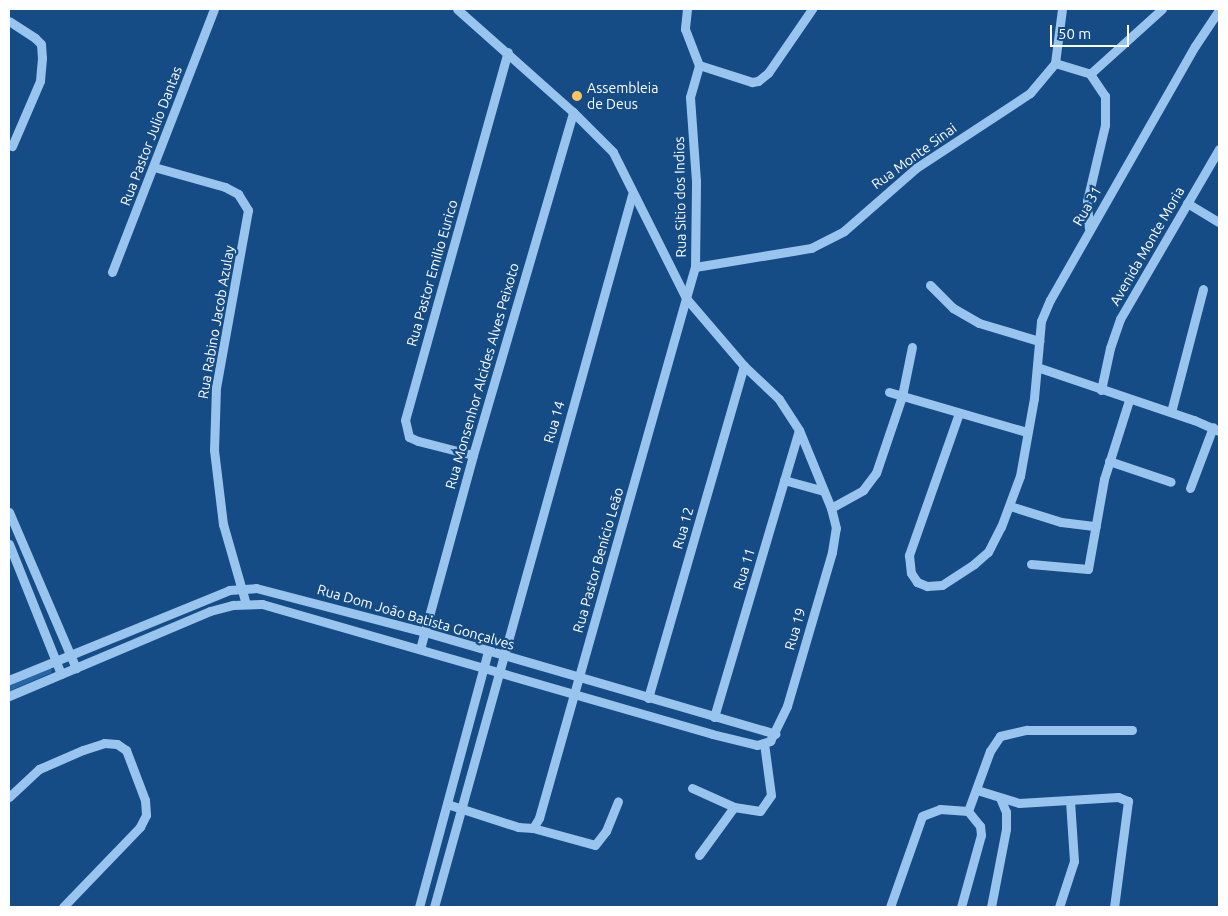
<!DOCTYPE html>
<meta charset="utf-8">
<style>
body{margin:0}
#map{position:relative;width:1228px;height:916px;overflow:hidden;background:#154c86;font-family:Ubuntu,sans-serif}
div>[style]{position:absolute}
.green>*{inset:0;background:#2766a5}
.minor>*{height:9px;margin:-4.5px;padding:0 4.5px;transform-origin:4.5px;border-radius:4.5px;background:#99c4ee}
.dots>*{width:14px;height:14px;translate:-50% -50%;box-sizing:border-box;border:2px solid #154c86;border-radius:50%}
span{translate:-50% -50%;white-space:nowrap;text-align:center;line-height:1.15;-webkit-text-stroke:4.5px #154c86;paint-order:stroke}
.poi-label{font-size:14px;color:#fff}
.left{translate:0 -50%;text-align:left}
.street-label{font-size:14px;color:#fff}
.frame{position:absolute;inset:0;border:10px solid #fff;pointer-events:none}
.scale{position:absolute;left:1050px;top:25px;width:79px;height:22px;box-sizing:border-box;border:2px solid #fff;border-top:0;padding-left:6px;font-size:15px;line-height:18px;white-space:nowrap;color:#fff;-webkit-text-stroke:4px #154c86;paint-order:stroke}
</style>
<div id="map">
<div class="green">
<div style="clip-path:polygon(48px 668px,52px 669px,51px 673px,9px 691px,9px 685px)"></div>
</div>
<div class="minor">
<div style="left:687px;top:9px;width:20px;rotate:96deg"></div>
<div style="left:685px;top:29px;width:39px;rotate:69deg"></div>
<div style="left:699px;top:65px;width:56px;rotate:17.8deg"></div>
<div style="left:752px;top:82px;width:6px;rotate:-9deg"></div>
<div style="left:758px;top:81px;width:13px;rotate:-39deg"></div>
<div style="left:768px;top:73px;width:78px;rotate:-55.5deg"></div>
<div style="left:9px;top:21px;width:31px;rotate:33deg"></div>
<div style="left:35px;top:38px;width:8px;rotate:45deg"></div>
<div style="left:41px;top:44px;width:14px;rotate:86deg"></div>
<div style="left:42px;top:58px;width:23px;rotate:95deg"></div>
<div style="left:40px;top:81px;width:71px;rotate:113.3deg"></div>
<div style="left:1055px;top:63px;width:37px;rotate:17deg"></div>
<div style="left:1090px;top:74px;width:27px;rotate:56deg"></div>
<div style="left:1105px;top:96px;width:29px;rotate:90deg"></div>
<div style="left:1105px;top:125px;width:78px;rotate:103.3deg"></div>
<div style="left:1087px;top:201px;width:27px;rotate:86deg"></div>
<div style="left:1090px;top:74px;width:97px;rotate:-42.1deg"></div>
<div style="left:154px;top:167px;width:74px;rotate:15.7deg"></div>
<div style="left:225px;top:187px;width:15px;rotate:28deg"></div>
<div style="left:238px;top:194px;width:19px;rotate:58deg"></div>
<div style="left:248px;top:210px;width:180px;rotate:100.2deg"></div>
<div style="left:216px;top:387px;width:63px;rotate:91.8deg"></div>
<div style="left:214px;top:450px;width:75px;rotate:83.1deg"></div>
<div style="left:223px;top:524px;width:83px;rotate:74deg"></div>
<div style="left:1187px;top:203px;width:37px;rotate:31deg"></div>
<div style="left:695px;top:267px;width:118px;rotate:-9.3deg"></div>
<div style="left:811px;top:248px;width:37px;rotate:-27deg"></div>
<div style="left:844px;top:231px;width:96px;rotate:-41.2deg"></div>
<div style="left:916px;top:168px;width:136px;rotate:-33.3deg"></div>
<div style="left:1030px;top:93px;width:39px;rotate:-50deg"></div>
<div style="left:1055px;top:63px;width:54px;rotate:-82.6deg"></div>
<div style="left:112px;top:272px;width:282px;rotate:-68.8deg"></div>
<div style="left:930px;top:285px;width:33px;rotate:45deg"></div>
<div style="left:953px;top:308px;width:30px;rotate:30deg"></div>
<div style="left:979px;top:323px;width:63px;rotate:16.7deg"></div>
<div style="left:1037px;top:367px;width:166px;rotate:18.7deg"></div>
<div style="left:1194px;top:420px;width:27px;rotate:24deg"></div>
<div style="left:1101px;top:390px;width:43px;rotate:-77.9deg"></div>
<div style="left:1110px;top:348px;width:31px;rotate:-71deg"></div>
<div style="left:1120px;top:319px;width:197px;rotate:-59.8deg"></div>
<div style="left:889px;top:392px;width:144px;rotate:16.2deg"></div>
<div style="left:1171px;top:412px;width:127px;rotate:-75.4deg"></div>
<div style="left:959px;top:413px;width:151px;rotate:109.4deg"></div>
<div style="left:909px;top:555px;width:18px;rotate:84deg"></div>
<div style="left:911px;top:573px;width:11px;rotate:56deg"></div>
<div style="left:917px;top:582px;width:11px;rotate:22deg"></div>
<div style="left:927px;top:586px;width:15px;rotate:-4deg"></div>
<div style="left:942px;top:585px;width:38px;rotate:-33deg"></div>
<div style="left:974px;top:564px;width:18px;rotate:-41deg"></div>
<div style="left:988px;top:552px;width:28px;rotate:-63deg"></div>
<div style="left:1001px;top:527px;width:54px;rotate:-69.6deg"></div>
<div style="left:1020px;top:476px;width:79px;rotate:-79.8deg"></div>
<div style="left:1034px;top:398px;width:77px;rotate:-84.8deg"></div>
<div style="left:1041px;top:321px;width:23px;rotate:-67deg"></div>
<div style="left:1050px;top:300px;width:292px;rotate:-60.3deg"></div>
<div style="left:1195px;top:46px;width:43px;rotate:-56.3deg"></div>
<div style="left:473px;top:455px;width:57px;rotate:-165.7deg"></div>
<div style="left:418px;top:441px;width:10px;rotate:-156deg"></div>
<div style="left:409px;top:437px;width:17px;rotate:-103deg"></div>
<div style="left:405px;top:420px;width:382px;rotate:-74.4deg"></div>
<div style="left:1109px;top:461px;width:65px;rotate:18.7deg"></div>
<div style="left:784px;top:480px;width:41px;rotate:15.4deg"></div>
<div style="left:1190px;top:488px;width:65px;rotate:-69.3deg"></div>
<div style="left:1010px;top:506px;width:53px;rotate:17.4deg"></div>
<div style="left:1061px;top:522px;width:35px;rotate:7deg"></div>
<div style="left:831px;top:508px;width:37px;rotate:-29deg"></div>
<div style="left:863px;top:490px;width:21px;rotate:-53deg"></div>
<div style="left:876px;top:473px;width:81px;rotate:-71.3deg"></div>
<div style="left:902px;top:396px;width:50px;rotate:-78.5deg"></div>
<div style="left:9px;top:512px;width:170px;rotate:66.8deg"></div>
<div style="left:9px;top:544px;width:140px;rotate:68.2deg"></div>
<div style="left:1031px;top:564px;width:57px;rotate:5deg"></div>
<div style="left:1088px;top:569px;width:91px;rotate:-79.9deg"></div>
<div style="left:1104px;top:479px;width:83px;rotate:-72.4deg"></div>
<div style="left:420px;top:649px;width:201px;rotate:-74.7deg"></div>
<div style="left:473px;top:455px;width:357px;rotate:-73.7deg"></div>
<div style="left:9px;top:680px;width:238px;rotate:-22.2deg"></div>
<div style="left:229px;top:590px;width:27px;rotate:-4deg"></div>
<div style="left:256px;top:588px;width:175px;rotate:14.6deg"></div>
<div style="left:425px;top:632px;width:365px;rotate:16.2deg"></div>
<div style="left:9px;top:696px;width:218px;rotate:-22.9deg"></div>
<div style="left:210px;top:611px;width:24px;rotate:-15deg"></div>
<div style="left:233px;top:605px;width:29px;rotate:-2deg"></div>
<div style="left:262px;top:604px;width:468px;rotate:16.1deg"></div>
<div style="left:712px;top:734px;width:46px;rotate:13.7deg"></div>
<div style="left:757px;top:745px;width:14px;rotate:-17deg"></div>
<div style="left:770px;top:741px;width:39px;rotate:-64deg"></div>
<div style="left:787px;top:706px;width:160px;rotate:-73.7deg"></div>
<div style="left:832px;top:552px;width:24px;rotate:-81deg"></div>
<div style="left:836px;top:528px;width:21px;rotate:-104deg"></div>
<div style="left:831px;top:508px;width:84px;rotate:-112.3deg"></div>
<div style="left:799px;top:430px;width:37px;rotate:-123deg"></div>
<div style="left:779px;top:399px;width:48px;rotate:-136.7deg"></div>
<div style="left:744px;top:366px;width:89px;rotate:-130.5deg"></div>
<div style="left:686px;top:298px;width:32px;rotate:-74deg"></div>
<div style="left:695px;top:267px;width:86px;rotate:-89.3deg"></div>
<div style="left:696px;top:181px;width:84px;rotate:-94.1deg"></div>
<div style="left:690px;top:97px;width:33px;rotate:-74deg"></div>
<div style="left:648px;top:698px;width:346px;rotate:-73.9deg"></div>
<div style="left:714px;top:717px;width:299px;rotate:-73.5deg"></div>
<div style="left:692px;top:788px;width:46px;rotate:24.3deg"></div>
<div style="left:734px;top:807px;width:26px;rotate:9deg"></div>
<div style="left:760px;top:811px;width:19px;rotate:-55deg"></div>
<div style="left:771px;top:795px;width:52px;rotate:-97.7deg"></div>
<div style="left:977px;top:790px;width:44px;rotate:17.2deg"></div>
<div style="left:1019px;top:803px;width:99px;rotate:-3.5deg"></div>
<div style="left:1118px;top:797px;width:11px;rotate:22deg"></div>
<div style="left:1128px;top:801px;width:107px;rotate:97.5deg"></div>
<div style="left:9px;top:797px;width:41px;rotate:-43deg"></div>
<div style="left:39px;top:769px;width:48px;rotate:-23.4deg"></div>
<div style="left:83px;top:750px;width:22px;rotate:-18deg"></div>
<div style="left:104px;top:743px;width:13px;rotate:4deg"></div>
<div style="left:117px;top:744px;width:11px;rotate:34deg"></div>
<div style="left:126px;top:750px;width:53px;rotate:69.2deg"></div>
<div style="left:145px;top:800px;width:15px;rotate:86deg"></div>
<div style="left:146px;top:815px;width:13px;rotate:117deg"></div>
<div style="left:140px;top:827px;width:111px;rotate:133.9deg"></div>
<div style="left:447px;top:804px;width:75px;rotate:17.9deg"></div>
<div style="left:518px;top:827px;width:15px;rotate:4deg"></div>
<div style="left:533px;top:828px;width:12px;rotate:-59deg"></div>
<div style="left:539px;top:818px;width:540px;rotate:-74.21deg"></div>
<div style="left:686px;top:298px;width:163px;rotate:-116.6deg"></div>
<div style="left:613px;top:152px;width:57px;rotate:-135deg"></div>
<div style="left:573px;top:112px;width:155px;rotate:-138.4deg"></div>
<div style="left:968px;top:811px;width:64px;rotate:-69.9deg"></div>
<div style="left:990px;top:751px;width:18px;rotate:-56deg"></div>
<div style="left:1000px;top:736px;width:28px;rotate:-13deg"></div>
<div style="left:1027px;top:730px;width:105px"></div>
<div style="left:533px;top:828px;width:64px;rotate:15.3deg"></div>
<div style="left:595px;top:845px;width:18px;rotate:-52deg"></div>
<div style="left:606px;top:831px;width:32px;rotate:-68deg"></div>
<div style="left:699px;top:855px;width:59px;rotate:-53.9deg"></div>
<div style="left:419px;top:907px;width:265px;rotate:-74.9deg"></div>
<div style="left:434px;top:907px;width:739px;rotate:-74.46deg"></div>
<div style="left:890px;top:907px;width:96px;rotate:-70.6deg"></div>
<div style="left:922px;top:816px;width:19px;rotate:-21deg"></div>
<div style="left:940px;top:809px;width:28px;rotate:4deg"></div>
<div style="left:961px;top:907px;width:75px;rotate:-74.5deg"></div>
<div style="left:981px;top:835px;width:9px;rotate:-96deg"></div>
<div style="left:980px;top:826px;width:19px;rotate:-129deg"></div>
<div style="left:991px;top:907px;width:79px;rotate:-79.1deg"></div>
<div style="left:1006px;top:829px;width:17px;rotate:-90deg"></div>
<div style="left:1006px;top:812px;width:13px;rotate:-113deg"></div>
<div style="left:1059px;top:907px;width:48px;rotate:-71.9deg"></div>
<div style="left:1074px;top:861px;width:60px;rotate:-93.8deg"></div>
</div>
<div class="dots">
<div style="left:577px;top:96px;background:#ffc657"></div>
</div>
<div class="poi-label">
<span class="left" style="left:587px;top:96px">Assembleia<br>de Deus</span>
</div>
<div class="street-label">
<span style="left:151px;top:136px;rotate:-69deg">Rua Pastor Julio Dantas</span>
<span style="left:914px;top:156px;rotate:-36deg">Rua Monte Sinai</span>
<span style="left:680px;top:197px;rotate:-91deg">Rua Sitio dos Indios</span>
<span style="left:1087px;top:206px;rotate:-60deg">Rua 31</span>
<span style="left:1147px;top:246px;rotate:-60deg">Avenida Monte Moria</span>
<span style="left:432px;top:273px;rotate:-74deg">Rua Pastor Emilio Eurico</span>
<span style="left:216px;top:322px;rotate:-80deg">Rua Rabino Jacob Azulay</span>
<span style="left:482px;top:376px;rotate:-74deg">Rua Monsenhor Alcides Alves Peixoto</span>
<span style="left:554px;top:422px;rotate:-74deg">Rua 14</span>
<span style="left:683px;top:528px;rotate:-74deg">Rua 12</span>
<span style="left:598px;top:560px;rotate:-74deg">Rua Pastor Benício Leão</span>
<span style="left:744px;top:569px;rotate:-73deg">Rua 11</span>
<span style="left:416px;top:617px;rotate:16deg">Rua Dom João Batista Gonçalves</span>
<span style="left:795px;top:629px;rotate:-74deg">Rua 19</span>
</div>
<div class="frame"></div>
<div class="scale">50 m</div>
</div>
